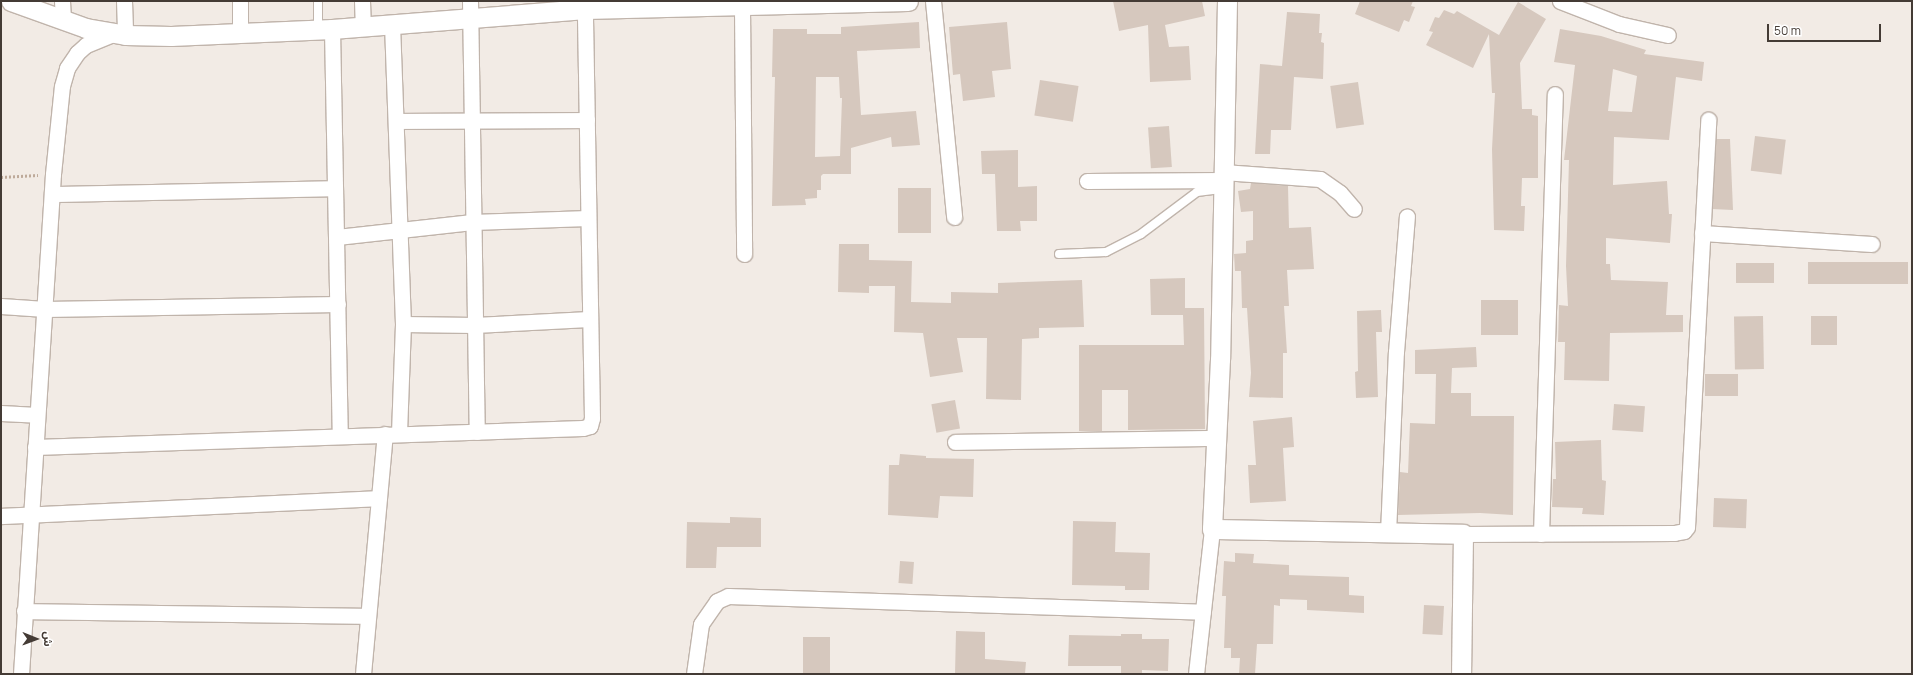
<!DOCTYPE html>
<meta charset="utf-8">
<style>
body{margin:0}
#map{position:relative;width:1913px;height:675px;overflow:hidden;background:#f2ebe5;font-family:Manrope,"Noto Sans Arabic",sans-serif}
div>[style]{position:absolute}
.building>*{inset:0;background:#d6c8be;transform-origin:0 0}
.path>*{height:2.5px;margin-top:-1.25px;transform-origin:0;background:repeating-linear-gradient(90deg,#beaa9a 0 2px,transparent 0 4px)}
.roads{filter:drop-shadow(1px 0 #c0b4ab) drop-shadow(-1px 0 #c0b4ab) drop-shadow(0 1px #c0b4ab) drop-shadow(0 -1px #c0b4ab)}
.service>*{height:8px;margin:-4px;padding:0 4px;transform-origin:4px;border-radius:4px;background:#fff}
.minor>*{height:15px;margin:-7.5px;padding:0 7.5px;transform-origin:7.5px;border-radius:7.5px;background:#fff}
.tertiary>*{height:19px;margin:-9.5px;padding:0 9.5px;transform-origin:9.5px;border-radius:9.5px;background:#fff}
span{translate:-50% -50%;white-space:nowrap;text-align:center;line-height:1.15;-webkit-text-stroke:4px #fff;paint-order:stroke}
.frame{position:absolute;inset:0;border:2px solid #443b35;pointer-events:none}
.north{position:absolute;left:16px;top:619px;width:40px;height:40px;-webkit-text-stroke:3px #fff;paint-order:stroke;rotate:91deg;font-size:11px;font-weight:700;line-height:16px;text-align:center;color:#443b35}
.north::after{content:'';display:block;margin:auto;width:14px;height:18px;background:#443b35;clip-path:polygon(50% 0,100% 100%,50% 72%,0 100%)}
.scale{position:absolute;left:1767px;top:24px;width:114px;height:18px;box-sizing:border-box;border:2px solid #443b35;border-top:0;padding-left:5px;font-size:12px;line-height:14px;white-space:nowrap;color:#443b35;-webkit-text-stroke:3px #fff;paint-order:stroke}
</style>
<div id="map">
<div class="building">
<div style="clip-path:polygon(1113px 1px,1202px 1px,1205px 16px,1165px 25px,1169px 47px,1189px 46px,1191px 80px,1150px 82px,1148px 25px,1119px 31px)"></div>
<div style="clip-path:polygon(1360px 1px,1413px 1px,1411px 6px,1415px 7px,1409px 22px,1404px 20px,1399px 32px,1355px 14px)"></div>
<div style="clip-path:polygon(1518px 2px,1546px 19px,1520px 63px,1522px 109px,1532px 109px,1532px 115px,1538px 116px,1538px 178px,1522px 178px,1521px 206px,1525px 206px,1524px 231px,1494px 230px,1492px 149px,1495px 93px,1492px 93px,1489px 34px,1473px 68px,1426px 45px,1433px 32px,1429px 31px,1435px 17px,1439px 18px,1444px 10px,1454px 14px,1457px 11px,1499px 35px)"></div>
<div style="clip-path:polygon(1287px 12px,1320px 14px,1319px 33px,1322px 33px,1321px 42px,1324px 43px,1323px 79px,1294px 77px,1291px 130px,1271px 130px,1270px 154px,1255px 154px,1260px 64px,1282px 66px)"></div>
<div style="clip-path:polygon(evenodd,919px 22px,920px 48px,857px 51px,861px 115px,916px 111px,920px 145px,892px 147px,891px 137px,851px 148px,851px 174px,823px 174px,821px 176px,821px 190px,817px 190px,817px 198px,805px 199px,806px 205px,772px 206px,775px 77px,772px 77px,773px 29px,807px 29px,807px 34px,841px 34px,841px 27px,919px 22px,816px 77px,839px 77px,840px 98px,842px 98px,840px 156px,815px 157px,816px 77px)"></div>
<div style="clip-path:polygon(1007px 22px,1011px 69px,992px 71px,995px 97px,963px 101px,960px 74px,953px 75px,949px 27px)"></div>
<div style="clip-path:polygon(evenodd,1560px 29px,1601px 36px,1646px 50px,1644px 54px,1704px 62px,1702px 81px,1676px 77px,1669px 140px,1614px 137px,1613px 185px,1667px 181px,1669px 214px,1672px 214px,1670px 243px,1606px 238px,1606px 264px,1610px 264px,1611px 280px,1668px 282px,1666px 315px,1683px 315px,1683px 332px,1610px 333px,1609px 381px,1564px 380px,1565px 342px,1558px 342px,1559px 305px,1568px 306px,1566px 266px,1569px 160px,1564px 160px,1575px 65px,1554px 62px,1560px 29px,1613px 69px,1637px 76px,1632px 112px,1608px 111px,1613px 69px)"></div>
<div style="left:1040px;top:80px;width:39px;height:36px;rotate:9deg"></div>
<div style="left:1358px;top:82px;width:43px;height:28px;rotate:82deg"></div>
<div style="left:1169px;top:126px;width:41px;height:21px;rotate:86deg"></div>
<div style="left:1755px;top:136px;width:31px;height:35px;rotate:7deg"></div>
<div style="clip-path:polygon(1716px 139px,1730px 139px,1733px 210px,1712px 209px)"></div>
<div style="clip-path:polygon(1018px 150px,1018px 187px,1037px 186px,1037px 221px,1020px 221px,1021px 231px,997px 231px,995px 174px,982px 174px,981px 151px)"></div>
<div style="clip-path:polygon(1251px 183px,1288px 186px,1289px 228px,1311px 227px,1314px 269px,1287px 270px,1289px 306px,1284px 306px,1287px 353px,1283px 353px,1283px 398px,1249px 397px,1251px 373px,1247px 308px,1242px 308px,1241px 271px,1235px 271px,1234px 254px,1246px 253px,1246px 241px,1253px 240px,1253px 211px,1241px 212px,1238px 191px,1250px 189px)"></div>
<div style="left:931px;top:188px;width:45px;height:33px;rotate:90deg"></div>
<div style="clip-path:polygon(839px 244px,869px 244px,869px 260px,912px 261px,911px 302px,951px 303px,951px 292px,998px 293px,998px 283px,1082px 280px,1084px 327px,1039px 328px,1039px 338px,1022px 339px,1021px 400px,986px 399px,987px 338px,957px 338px,963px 372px,930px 377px,923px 333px,894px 332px,895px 286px,869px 286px,869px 293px,838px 292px)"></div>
<div style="left:1808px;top:262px;width:100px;height:22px"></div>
<div style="left:1774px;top:263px;width:20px;height:38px;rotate:90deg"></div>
<div style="clip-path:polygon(1185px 278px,1185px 308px,1204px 308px,1205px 429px,1128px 430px,1128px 390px,1102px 390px,1102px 431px,1079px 431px,1079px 345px,1184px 345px,1183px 315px,1151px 315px,1150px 279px)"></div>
<div style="left:1481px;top:300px;width:37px;height:35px"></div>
<div style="clip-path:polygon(1381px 310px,1382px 332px,1376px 332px,1378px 397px,1356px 398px,1355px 372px,1358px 371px,1357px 311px)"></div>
<div style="left:1763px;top:316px;width:53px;height:29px;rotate:89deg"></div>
<div style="left:1811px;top:316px;width:26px;height:29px"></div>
<div style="clip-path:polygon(1476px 347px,1477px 367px,1452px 368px,1451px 393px,1471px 393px,1471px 416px,1514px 416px,1513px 515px,1480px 513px,1398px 515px,1400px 472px,1408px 473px,1410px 423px,1435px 424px,1436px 374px,1415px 374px,1415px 350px)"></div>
<div style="left:1705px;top:374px;width:33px;height:22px"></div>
<div style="left:955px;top:400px;width:29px;height:24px;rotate:80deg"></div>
<div style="left:1614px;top:404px;width:31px;height:26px;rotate:4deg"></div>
<div style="clip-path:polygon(1292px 417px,1294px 447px,1283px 448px,1286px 501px,1250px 503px,1248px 465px,1256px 465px,1253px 421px)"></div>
<div style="clip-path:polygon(1601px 440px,1602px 480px,1606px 481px,1604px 515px,1582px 514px,1583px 508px,1552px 507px,1553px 479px,1556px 479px,1555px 442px)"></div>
<div style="clip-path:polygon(900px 454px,926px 456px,926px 458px,974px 459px,973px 497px,940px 496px,938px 518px,888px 515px,889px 465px,899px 465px)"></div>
<div style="left:1714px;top:498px;width:33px;height:29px;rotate:2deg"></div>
<div style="clip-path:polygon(730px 517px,761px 518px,761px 547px,717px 547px,716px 568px,686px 568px,687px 522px,730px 523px)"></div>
<div style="clip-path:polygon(1073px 521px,1116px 522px,1115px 552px,1150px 553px,1149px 590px,1125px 590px,1125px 586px,1072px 585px)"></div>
<div style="clip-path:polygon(1235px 553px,1254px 554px,1253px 563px,1289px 565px,1289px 575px,1349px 577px,1349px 595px,1364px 596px,1364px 613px,1307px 610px,1307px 600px,1280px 599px,1280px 606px,1274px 605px,1273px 644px,1257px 644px,1255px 674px,1239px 674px,1240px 658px,1231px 658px,1231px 648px,1224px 648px,1226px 596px,1222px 596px,1224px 561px,1235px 562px)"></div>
<div style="left:900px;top:561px;width:14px;height:22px;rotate:4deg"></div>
<div style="left:1424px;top:605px;width:20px;height:29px;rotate:3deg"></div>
<div style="clip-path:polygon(956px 631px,985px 632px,985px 659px,1026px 662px,1025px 674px,955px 674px)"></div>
<div style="clip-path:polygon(1121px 634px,1142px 634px,1142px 639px,1169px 639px,1168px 671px,1142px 670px,1142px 674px,1121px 674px,1121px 666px,1068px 666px,1069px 635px,1121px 636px)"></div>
<div style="left:803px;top:637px;width:27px;height:37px"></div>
</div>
<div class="path">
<div style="left:1px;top:177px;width:37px;rotate:-3deg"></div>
</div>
<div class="roads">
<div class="service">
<div style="left:318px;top:1px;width:29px;rotate:90deg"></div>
<div style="left:1059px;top:254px;width:47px;rotate:-2.4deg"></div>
<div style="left:1106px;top:252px;width:39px;rotate:-27deg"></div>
<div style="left:1141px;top:234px;width:70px;rotate:-36.9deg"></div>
<div style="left:1197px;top:192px;width:26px;rotate:-7deg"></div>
</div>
<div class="minor">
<div style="left:62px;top:1px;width:19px;rotate:87deg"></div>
<div style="left:124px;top:1px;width:34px;rotate:88deg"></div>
<div style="left:240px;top:1px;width:33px;rotate:90deg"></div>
<div style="left:362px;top:1px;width:25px;rotate:88deg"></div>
<div style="left:470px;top:1px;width:431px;rotate:89.1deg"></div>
<div style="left:933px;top:1px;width:217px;rotate:84.4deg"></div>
<div style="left:1560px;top:1px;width:63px;rotate:21.3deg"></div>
<div style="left:1619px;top:24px;width:50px;rotate:12.7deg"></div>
<div style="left:742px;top:7px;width:247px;rotate:89.5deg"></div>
<div style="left:392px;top:24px;width:300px;rotate:87.9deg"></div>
<div style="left:403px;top:324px;width:109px;rotate:92.1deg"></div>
<div style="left:332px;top:29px;width:407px;rotate:88.9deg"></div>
<div style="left:397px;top:121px;width:190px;rotate:-0.3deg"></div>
<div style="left:1223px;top:172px;width:97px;rotate:4.1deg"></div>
<div style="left:1320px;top:179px;width:24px;rotate:35deg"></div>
<div style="left:1340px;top:193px;width:21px;rotate:49deg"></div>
<div style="left:1087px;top:181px;width:136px;rotate:-0.4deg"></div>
<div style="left:52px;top:194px;width:283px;rotate:-1.2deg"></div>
<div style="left:1702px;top:233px;width:170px;rotate:3.7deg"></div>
<div style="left:337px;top:237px;width:136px;rotate:-6.3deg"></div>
<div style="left:472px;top:222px;width:116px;rotate:-2deg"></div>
<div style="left:1px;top:306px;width:44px;rotate:3.9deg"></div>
<div style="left:45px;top:309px;width:293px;rotate:-1deg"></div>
<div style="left:403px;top:324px;width:71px;rotate:0.8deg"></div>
<div style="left:474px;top:325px;width:115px;rotate:-3deg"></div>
<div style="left:1px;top:413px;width:36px;rotate:3deg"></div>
<div style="left:955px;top:442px;width:261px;rotate:-0.9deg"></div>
<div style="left:35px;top:447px;width:548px;rotate:-1.99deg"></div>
<div style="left:583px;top:428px;width:7px;rotate:-16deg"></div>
<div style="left:590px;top:426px;width:8px;rotate:-76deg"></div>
<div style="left:592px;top:418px;width:409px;rotate:-91deg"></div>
<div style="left:1px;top:516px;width:378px;rotate:-2.7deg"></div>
<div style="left:1388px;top:533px;width:181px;rotate:-87.5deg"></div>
<div style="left:1396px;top:352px;width:136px;rotate:-85.4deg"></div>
<div style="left:1463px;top:534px;width:211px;rotate:-0.3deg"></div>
<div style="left:1674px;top:533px;width:10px;rotate:-11deg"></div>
<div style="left:1684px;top:531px;width:5px;rotate:-53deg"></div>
<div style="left:1687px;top:527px;width:408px;rotate:-87deg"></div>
<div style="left:1541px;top:534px;width:440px;rotate:-88.2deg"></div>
<div style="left:24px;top:611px;width:344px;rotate:0.8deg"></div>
<div style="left:21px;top:674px;width:501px;rotate:-86.34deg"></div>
<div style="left:53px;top:174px;width:88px;rotate:-84.2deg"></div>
<div style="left:62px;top:86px;width:19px;rotate:-74deg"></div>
<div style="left:67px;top:68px;width:18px;rotate:-56deg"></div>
<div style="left:77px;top:53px;width:12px;rotate:-42deg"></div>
<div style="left:86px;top:45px;width:29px;rotate:-22deg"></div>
<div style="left:363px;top:674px;width:241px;rotate:-84.8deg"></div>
<div style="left:694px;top:674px;width:50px;rotate:-82deg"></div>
<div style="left:701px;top:624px;width:28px;rotate:-55deg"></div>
<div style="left:717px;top:601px;width:12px;rotate:-24deg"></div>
<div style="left:728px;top:596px;width:475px;rotate:1.9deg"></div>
<div style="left:1196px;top:674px;width:146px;rotate:-83.7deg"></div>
</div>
<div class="tertiary">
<div style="left:11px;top:1px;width:80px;rotate:19.8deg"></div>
<div style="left:86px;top:28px;width:40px;rotate:10deg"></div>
<div style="left:125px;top:35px;width:46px;rotate:1.2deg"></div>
<div style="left:171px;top:36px;width:161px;rotate:-2.5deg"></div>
<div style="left:332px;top:29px;width:254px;rotate:-4.5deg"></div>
<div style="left:585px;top:9px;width:323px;rotate:-1.4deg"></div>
<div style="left:1227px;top:1px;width:358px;rotate:91.1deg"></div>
<div style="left:1220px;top:359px;width:170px;rotate:92.7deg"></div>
<div style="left:1212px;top:529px;width:251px;rotate:1.1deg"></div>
<div style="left:1463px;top:534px;width:140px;rotate:90.8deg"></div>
</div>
</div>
<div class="frame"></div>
<div class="north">ش</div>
<div class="scale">50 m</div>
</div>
